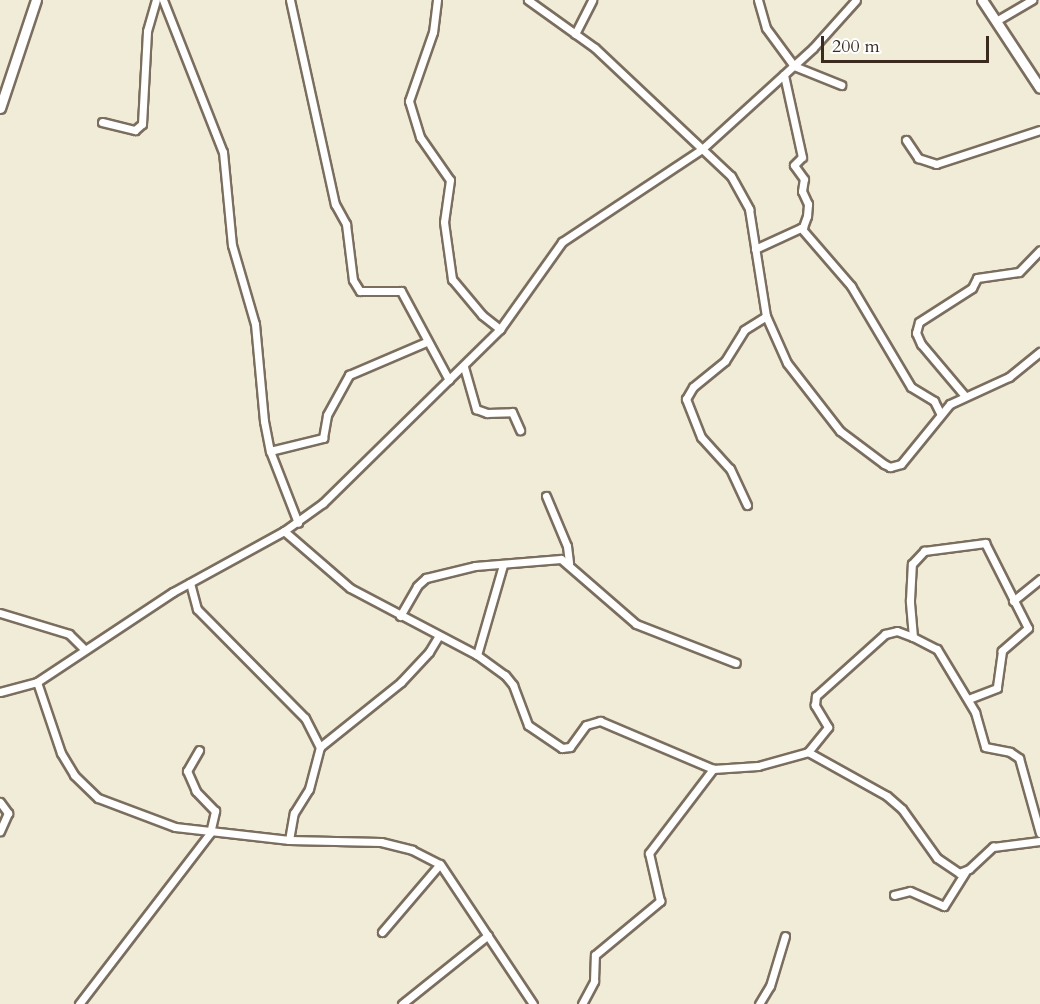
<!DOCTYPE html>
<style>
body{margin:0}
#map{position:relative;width:1040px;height:1004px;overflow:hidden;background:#f1ecd7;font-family:Cardo,serif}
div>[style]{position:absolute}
.roads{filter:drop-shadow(2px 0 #7b6e5f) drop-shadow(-2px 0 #7b6e5f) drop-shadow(0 2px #7b6e5f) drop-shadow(0 -2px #7b6e5f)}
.minor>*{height:7px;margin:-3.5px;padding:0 3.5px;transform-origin:3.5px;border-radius:3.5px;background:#fff}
.secondary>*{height:9px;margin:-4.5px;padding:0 4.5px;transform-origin:4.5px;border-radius:4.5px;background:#fff}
span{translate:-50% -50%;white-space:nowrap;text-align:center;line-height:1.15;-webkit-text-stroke:4.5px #fff;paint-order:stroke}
.scale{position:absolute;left:821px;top:36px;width:168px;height:27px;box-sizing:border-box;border:3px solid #3b2a1e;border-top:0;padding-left:8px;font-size:18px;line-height:21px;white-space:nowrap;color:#3b2a1e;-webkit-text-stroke:4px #fff;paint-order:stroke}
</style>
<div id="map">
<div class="roads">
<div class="minor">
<div style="left:163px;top:0;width:163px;rotate:68.5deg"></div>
<div style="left:223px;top:152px;width:93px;rotate:84.5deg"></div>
<div style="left:232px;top:245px;width:82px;rotate:73.8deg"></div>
<div style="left:255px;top:324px;width:97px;rotate:84.7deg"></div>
<div style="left:264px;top:421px;width:31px;rotate:79deg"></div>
<div style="left:270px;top:451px;width:77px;rotate:68.7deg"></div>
<div style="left:290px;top:0;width:209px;rotate:77.6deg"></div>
<div style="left:335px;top:204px;width:23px;rotate:61deg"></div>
<div style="left:346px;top:224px;width:56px;rotate:82.9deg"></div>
<div style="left:353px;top:280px;width:13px;rotate:58deg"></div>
<div style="left:360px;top:291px;width:41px"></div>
<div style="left:401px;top:291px;width:101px;rotate:61.7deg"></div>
<div style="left:437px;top:0;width:32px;rotate:97deg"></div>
<div style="left:433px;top:32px;width:73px;rotate:109.2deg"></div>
<div style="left:409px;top:101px;width:38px;rotate:73deg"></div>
<div style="left:420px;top:137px;width:52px;rotate:55.1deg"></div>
<div style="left:450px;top:180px;width:42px;rotate:98.1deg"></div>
<div style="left:444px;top:222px;width:58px;rotate:82deg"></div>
<div style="left:452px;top:279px;width:47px;rotate:50.2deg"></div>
<div style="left:482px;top:315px;width:23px;rotate:38deg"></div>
<div style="left:528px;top:0;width:82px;rotate:35.6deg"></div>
<div style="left:595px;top:48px;width:187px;rotate:43.3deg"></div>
<div style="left:731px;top:176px;width:38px;rotate:61deg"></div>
<div style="left:749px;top:209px;width:108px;rotate:81deg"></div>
<div style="left:766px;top:316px;width:51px;rotate:65.9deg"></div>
<div style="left:787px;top:363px;width:86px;rotate:52.1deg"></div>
<div style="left:840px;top:431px;width:55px;rotate:36.9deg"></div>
<div style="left:884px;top:464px;width:7px;rotate:27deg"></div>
<div style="left:890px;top:467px;width:11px;rotate:-15deg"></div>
<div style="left:901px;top:464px;width:77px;rotate:-50.8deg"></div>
<div style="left:950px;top:404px;width:65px;rotate:-24.6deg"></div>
<div style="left:1009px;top:377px;width:40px;rotate:-39deg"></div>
<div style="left:758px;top:0;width:29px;rotate:74deg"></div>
<div style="left:766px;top:28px;width:47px;rotate:53.6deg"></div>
<div style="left:794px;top:66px;width:51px;rotate:22deg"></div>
<div style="left:996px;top:21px;width:42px;rotate:-30.3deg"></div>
<div style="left:575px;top:34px;width:38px;rotate:-63deg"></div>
<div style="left:102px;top:122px;width:34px;rotate:14deg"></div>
<div style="left:135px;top:130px;width:9px;rotate:-41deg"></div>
<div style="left:142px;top:124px;width:93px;rotate:-86.9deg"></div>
<div style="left:147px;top:31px;width:32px;rotate:-74deg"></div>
<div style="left:906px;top:140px;width:22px;rotate:56deg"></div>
<div style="left:918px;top:158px;width:19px;rotate:18deg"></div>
<div style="left:936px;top:164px;width:109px;rotate:-18.1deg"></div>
<div style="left:801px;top:228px;width:77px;rotate:49.2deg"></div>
<div style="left:851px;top:286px;width:117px;rotate:59.3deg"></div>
<div style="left:911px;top:387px;width:27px;rotate:31deg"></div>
<div style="left:934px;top:401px;width:13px;rotate:63deg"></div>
<div style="left:755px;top:249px;width:53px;rotate:-24.6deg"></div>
<div style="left:803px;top:227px;width:12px;rotate:-70deg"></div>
<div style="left:807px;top:216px;width:12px;rotate:-85deg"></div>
<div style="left:808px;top:204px;width:14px;rotate:-115deg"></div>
<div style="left:802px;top:191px;width:12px;rotate:-81deg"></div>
<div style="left:804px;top:179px;width:17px;rotate:-126deg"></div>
<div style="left:794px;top:165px;width:11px;rotate:-45deg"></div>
<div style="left:802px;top:157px;width:84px;rotate:-102.4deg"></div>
<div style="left:464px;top:367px;width:44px;rotate:74.1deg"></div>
<div style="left:476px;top:409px;width:12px;rotate:20deg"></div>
<div style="left:487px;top:413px;width:25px;rotate:-2deg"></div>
<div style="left:512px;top:412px;width:20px;rotate:66deg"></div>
<div style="left:965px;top:396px;width:68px;rotate:-130.2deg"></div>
<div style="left:921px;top:344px;width:12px;rotate:-114deg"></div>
<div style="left:916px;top:333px;width:11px;rotate:-75deg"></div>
<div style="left:919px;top:322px;width:63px;rotate:-32.7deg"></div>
<div style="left:972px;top:288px;width:11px;rotate:-63deg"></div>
<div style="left:977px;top:278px;width:42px;rotate:-8.1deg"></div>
<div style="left:1019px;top:272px;width:30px;rotate:-46deg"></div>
<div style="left:270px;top:451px;width:55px;rotate:-13.8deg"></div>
<div style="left:323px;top:438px;width:23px;rotate:-80deg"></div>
<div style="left:327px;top:415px;width:46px;rotate:-61.2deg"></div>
<div style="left:349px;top:375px;width:84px;rotate:-23.2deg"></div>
<div style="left:546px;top:496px;width:54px;rotate:67.2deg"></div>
<div style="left:567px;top:546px;width:17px;rotate:83deg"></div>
<div style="left:747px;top:505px;width:40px;rotate:-115deg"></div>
<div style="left:730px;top:469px;width:43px;rotate:-132.2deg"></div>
<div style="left:701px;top:437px;width:41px;rotate:-111.5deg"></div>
<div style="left:686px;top:399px;width:14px;rotate:-60deg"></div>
<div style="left:693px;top:387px;width:41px;rotate:-39.1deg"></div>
<div style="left:725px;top:361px;width:36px;rotate:-58deg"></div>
<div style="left:744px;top:330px;width:26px;rotate:-32deg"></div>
<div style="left:284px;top:531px;width:87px;rotate:40.8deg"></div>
<div style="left:350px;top:588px;width:144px;rotate:27.8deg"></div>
<div style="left:477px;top:655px;width:34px;rotate:36deg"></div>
<div style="left:505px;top:675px;width:13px;rotate:51deg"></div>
<div style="left:513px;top:685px;width:43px;rotate:69.4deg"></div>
<div style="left:528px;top:725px;width:41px;rotate:34.1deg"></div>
<div style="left:562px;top:748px;width:8px;rotate:-7deg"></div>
<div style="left:570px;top:747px;width:27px;rotate:-54deg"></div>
<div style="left:586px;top:725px;width:15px;rotate:-16deg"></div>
<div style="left:600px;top:721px;width:123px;rotate:23deg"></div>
<div style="left:713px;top:769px;width:45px;rotate:-3.8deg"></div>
<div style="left:758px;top:766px;width:52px;rotate:-15.6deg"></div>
<div style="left:808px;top:752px;width:90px;rotate:29.1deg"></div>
<div style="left:887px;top:796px;width:20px;rotate:41deg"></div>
<div style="left:902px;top:809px;width:60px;rotate:54.5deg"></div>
<div style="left:937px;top:858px;width:27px;rotate:34deg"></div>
<div style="left:959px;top:873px;width:11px;rotate:-22deg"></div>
<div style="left:969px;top:869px;width:33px;rotate:-43deg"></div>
<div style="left:993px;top:847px;width:47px;rotate:-7.3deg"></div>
<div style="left:190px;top:583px;width:27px;rotate:75deg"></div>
<div style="left:197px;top:609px;width:153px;rotate:45.3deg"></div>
<div style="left:305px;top:718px;width:33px;rotate:63deg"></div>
<div style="left:1013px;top:601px;width:35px;rotate:-39deg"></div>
<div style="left:0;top:613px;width:72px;rotate:16.9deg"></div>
<div style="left:69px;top:634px;width:21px;rotate:45deg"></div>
<div style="left:400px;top:616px;width:34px;rotate:-60deg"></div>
<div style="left:417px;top:586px;width:12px;rotate:-42deg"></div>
<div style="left:426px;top:578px;width:50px;rotate:-13.8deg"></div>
<div style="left:475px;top:566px;width:86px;rotate:-4.7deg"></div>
<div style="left:561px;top:559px;width:99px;rotate:40.9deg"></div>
<div style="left:636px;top:624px;width:107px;rotate:21.3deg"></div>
<div style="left:913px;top:637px;width:37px;rotate:-95deg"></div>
<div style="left:910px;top:600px;width:36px;rotate:-87deg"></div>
<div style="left:912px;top:564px;width:18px;rotate:-47deg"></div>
<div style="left:924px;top:551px;width:62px;rotate:-7.5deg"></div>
<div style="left:985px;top:543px;width:95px;rotate:63.2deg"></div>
<div style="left:1028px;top:628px;width:35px;rotate:139deg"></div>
<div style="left:1002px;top:651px;width:37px;rotate:98deg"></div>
<div style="left:997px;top:688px;width:31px;rotate:159deg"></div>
<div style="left:477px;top:655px;width:94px;rotate:-73.9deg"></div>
<div style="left:37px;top:682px;width:75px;rotate:71.3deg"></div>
<div style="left:61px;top:753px;width:26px;rotate:59deg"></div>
<div style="left:74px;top:775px;width:33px;rotate:44deg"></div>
<div style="left:98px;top:798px;width:82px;rotate:20.6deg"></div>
<div style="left:175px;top:827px;width:115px;rotate:6.5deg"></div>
<div style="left:289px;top:840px;width:92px;rotate:1.2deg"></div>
<div style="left:381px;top:842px;width:32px;rotate:14deg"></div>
<div style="left:412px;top:850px;width:31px;rotate:27deg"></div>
<div style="left:440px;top:864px;width:168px;rotate:56.4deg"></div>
<div style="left:0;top:692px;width:38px;rotate:-15deg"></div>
<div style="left:37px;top:682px;width:163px;rotate:-33.5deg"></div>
<div style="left:173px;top:592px;width:127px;rotate:-28.8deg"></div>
<div style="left:284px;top:531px;width:48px;rotate:-35.7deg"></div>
<div style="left:323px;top:503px;width:248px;rotate:-44.5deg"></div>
<div style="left:500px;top:329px;width:107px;rotate:-54.5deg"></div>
<div style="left:562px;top:242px;width:168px;rotate:-33.6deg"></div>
<div style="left:702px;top:149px;width:150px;rotate:-42.3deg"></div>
<div style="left:813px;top:48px;width:64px;rotate:-48.1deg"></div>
<div style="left:808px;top:752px;width:32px;rotate:-51deg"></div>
<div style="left:828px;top:727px;width:26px;rotate:-121deg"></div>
<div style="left:815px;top:705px;width:9px;rotate:-84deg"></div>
<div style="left:816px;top:696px;width:93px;rotate:-41.9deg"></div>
<div style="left:885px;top:634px;width:12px;rotate:-14deg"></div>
<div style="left:897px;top:631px;width:17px;rotate:21deg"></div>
<div style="left:913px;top:637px;width:27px;rotate:27deg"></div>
<div style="left:937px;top:649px;width:74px;rotate:58.9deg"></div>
<div style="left:975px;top:712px;width:36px;rotate:74deg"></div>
<div style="left:985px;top:747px;width:25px;rotate:11deg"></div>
<div style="left:1010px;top:752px;width:11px;rotate:34deg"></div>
<div style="left:1019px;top:758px;width:78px;rotate:74.4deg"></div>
<div style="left:0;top:802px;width:14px;rotate:54deg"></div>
<div style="left:8px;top:813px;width:20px;rotate:114deg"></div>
<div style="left:289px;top:840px;width:27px;rotate:-80deg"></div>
<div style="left:294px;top:813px;width:28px;rotate:-58deg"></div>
<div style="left:309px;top:789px;width:43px;rotate:-75.3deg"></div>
<div style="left:320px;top:747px;width:104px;rotate:-38.7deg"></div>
<div style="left:401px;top:682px;width:41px;rotate:-47deg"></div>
<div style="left:429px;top:652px;width:17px;rotate:-59deg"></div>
<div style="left:894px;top:895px;width:16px;rotate:-14deg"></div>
<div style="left:910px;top:891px;width:37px;rotate:24deg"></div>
<div style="left:944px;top:906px;width:40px;rotate:-58deg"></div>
<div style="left:382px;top:932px;width:89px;rotate:-49.5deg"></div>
<div style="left:79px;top:1004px;width:215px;rotate:-52.5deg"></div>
<div style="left:210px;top:833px;width:23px;rotate:-77deg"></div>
<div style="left:215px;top:811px;width:28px;rotate:-134deg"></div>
<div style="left:196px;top:791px;width:22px;rotate:-114deg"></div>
<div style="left:187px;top:771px;width:24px;rotate:-60deg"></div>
<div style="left:402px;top:1004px;width:110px;rotate:-38.7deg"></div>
<div style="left:582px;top:1004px;width:26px;rotate:-62deg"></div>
<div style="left:594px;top:981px;width:26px;rotate:-88deg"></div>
<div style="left:595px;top:955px;width:85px;rotate:-39.7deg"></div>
<div style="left:660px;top:901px;width:49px;rotate:-102.9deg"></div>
<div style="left:649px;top:853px;width:106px;rotate:-52.7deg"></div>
<div style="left:759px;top:1004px;width:21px;rotate:-59deg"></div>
<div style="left:770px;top:986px;width:52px;rotate:-73.3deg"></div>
</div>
<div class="secondary">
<div style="left:982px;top:0;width:105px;rotate:56.6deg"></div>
<div style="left:0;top:108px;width:114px;rotate:-71.6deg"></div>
</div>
</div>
<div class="scale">200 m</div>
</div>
